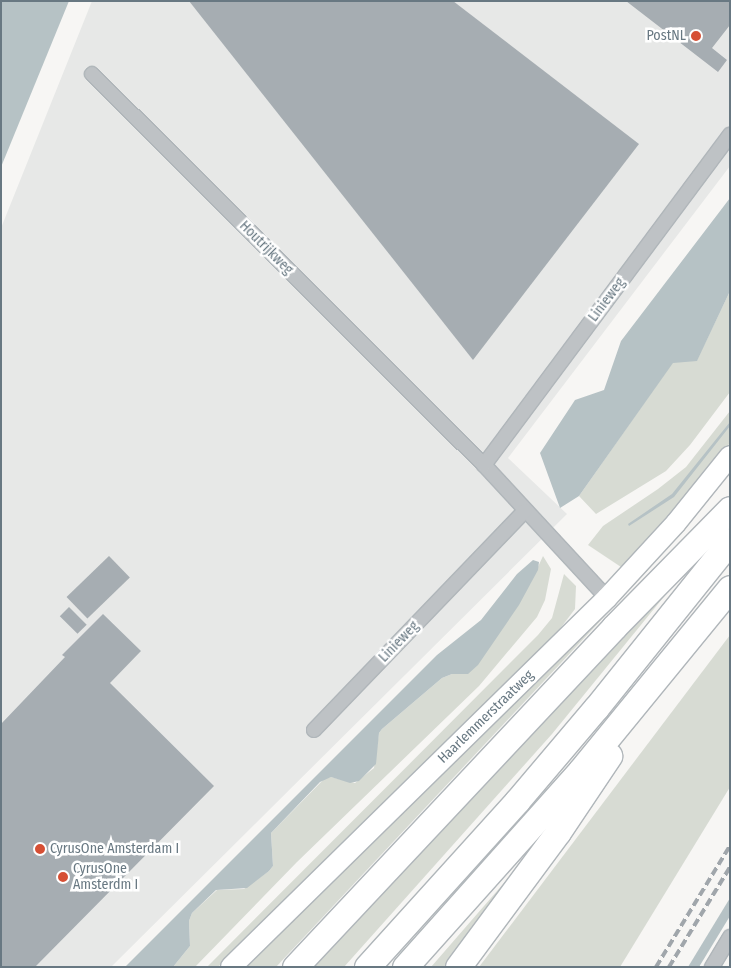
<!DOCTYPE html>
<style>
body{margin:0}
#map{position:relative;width:731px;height:968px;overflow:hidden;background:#f7f6f4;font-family:"Fira Sans Condensed",sans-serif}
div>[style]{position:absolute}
.built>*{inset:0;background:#e7e8e7}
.green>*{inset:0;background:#d7dbd3}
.water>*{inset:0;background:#b6c2c5}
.building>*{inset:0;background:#a6adb2;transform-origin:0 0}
.roads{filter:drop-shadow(1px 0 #b0b6ba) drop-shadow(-1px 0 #b0b6ba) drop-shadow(0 1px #b0b6ba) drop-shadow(0 -1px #b0b6ba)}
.street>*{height:14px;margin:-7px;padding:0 7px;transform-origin:7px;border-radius:7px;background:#bec2c5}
.secondary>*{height:20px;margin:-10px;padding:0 10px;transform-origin:10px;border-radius:10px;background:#fff}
.highway>*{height:25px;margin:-12.5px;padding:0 12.5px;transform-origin:12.5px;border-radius:12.5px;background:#fff}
.rail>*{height:4px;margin-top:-2px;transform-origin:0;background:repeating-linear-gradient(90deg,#a0a6ab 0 8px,transparent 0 12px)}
.dots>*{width:14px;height:14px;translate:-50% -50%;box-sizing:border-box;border:2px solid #fff;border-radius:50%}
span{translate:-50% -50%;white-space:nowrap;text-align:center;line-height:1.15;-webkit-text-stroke:5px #fff;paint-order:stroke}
.poi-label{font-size:14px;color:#687882}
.right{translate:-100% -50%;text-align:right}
.left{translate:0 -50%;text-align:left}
.street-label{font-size:14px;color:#687882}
.frame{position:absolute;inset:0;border:2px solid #687882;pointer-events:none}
</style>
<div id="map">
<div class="built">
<div style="clip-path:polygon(92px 1px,730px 1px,730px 166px,508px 458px,567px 514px,111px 967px,1px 967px,1px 228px)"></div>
</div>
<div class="green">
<div style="clip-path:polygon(730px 291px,730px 392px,690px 445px,666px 471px,596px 514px,579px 496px,673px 362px,697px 360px)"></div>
<div style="clip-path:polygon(730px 411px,730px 443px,645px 544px,621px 567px,588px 545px,603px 526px,658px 489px,686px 467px)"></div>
<div style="clip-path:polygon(543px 556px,551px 569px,545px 600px,537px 617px,479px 686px,297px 862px,195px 967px,173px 967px,190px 946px,189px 921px,192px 913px,217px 890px,244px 889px,269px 871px,273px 866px,271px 833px,325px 778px,331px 777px,355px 783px,374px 768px,379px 733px,382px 729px,442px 678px,452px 674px,464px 674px,530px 584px)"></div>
<div style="clip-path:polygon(645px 570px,648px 570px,276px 967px,247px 967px)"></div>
<div style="clip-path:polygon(564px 574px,576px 586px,575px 609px,559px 630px,218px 967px,207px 967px,538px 635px,552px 618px)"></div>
<div style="clip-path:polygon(680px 577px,552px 734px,344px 967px,312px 967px)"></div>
<div style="clip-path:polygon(730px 635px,730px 787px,620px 967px,479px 967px)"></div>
<div style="clip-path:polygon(549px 831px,450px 967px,431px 967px,484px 906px)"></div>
</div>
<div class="water">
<div style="clip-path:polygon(1px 1px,69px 1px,1px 167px)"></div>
<div style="clip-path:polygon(730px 198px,730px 291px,697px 361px,673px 363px,579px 496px,560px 508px,540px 453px,575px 400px,604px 390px,621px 341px)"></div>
<div style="clip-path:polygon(730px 422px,730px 426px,674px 497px,629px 526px,628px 524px,672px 494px)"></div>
<div style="clip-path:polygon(533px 560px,539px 562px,538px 570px,519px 605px,478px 665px,468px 674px,452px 674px,442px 678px,382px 729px,379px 733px,376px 764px,359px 781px,350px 783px,331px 777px,320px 782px,271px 833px,273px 866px,269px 871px,247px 888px,216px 890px,192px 913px,189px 921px,190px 946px,173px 967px,125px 967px,437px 655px,481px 620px,517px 574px)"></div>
<div style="clip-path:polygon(730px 898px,730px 916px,699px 967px,688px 967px)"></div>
</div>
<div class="building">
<div style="clip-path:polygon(189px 1px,453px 1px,639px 144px,473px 360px)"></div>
<div style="clip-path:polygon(626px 1px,730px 1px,730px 25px,712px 48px,727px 60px,718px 72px)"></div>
<div style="left:109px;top:556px;width:30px;height:59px;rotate:46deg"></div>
<div style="left:69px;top:607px;width:25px;height:13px;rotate:45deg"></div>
<div style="clip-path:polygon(103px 614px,141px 651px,110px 683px,214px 786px,35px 967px,1px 967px,1px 724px,65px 657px,62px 655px)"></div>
</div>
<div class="roads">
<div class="street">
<div style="left:92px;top:74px;width:554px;rotate:44.93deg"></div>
<div style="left:484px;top:465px;width:181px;rotate:47.2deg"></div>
<div style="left:484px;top:465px;width:412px;rotate:-53.3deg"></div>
<div style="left:314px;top:730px;width:304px;rotate:-46.1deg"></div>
<div style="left:712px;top:967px;width:35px;rotate:-59deg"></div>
</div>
<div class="secondary">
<div style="left:231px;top:967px;width:527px;rotate:-44.46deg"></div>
<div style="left:607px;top:598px;width:102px;rotate:-47.4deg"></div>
<div style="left:676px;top:523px;width:86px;rotate:-51.1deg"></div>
</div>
<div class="highway">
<div style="left:295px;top:967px;width:466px;rotate:-46.8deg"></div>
<div style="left:614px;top:627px;width:165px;rotate:-45.5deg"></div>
<div style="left:367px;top:967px;width:224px;rotate:-47.9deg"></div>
<div style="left:517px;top:801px;width:122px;rotate:-49.7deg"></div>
<div style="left:596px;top:708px;width:214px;rotate:-51.3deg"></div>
<div style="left:405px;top:967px;width:264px;rotate:-48.2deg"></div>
<div style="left:581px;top:770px;width:235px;rotate:-50.7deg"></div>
<div style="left:458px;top:967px;width:168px;rotate:-53.5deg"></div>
<div style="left:558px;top:832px;width:92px;rotate:-56.1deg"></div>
</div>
</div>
<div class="rail">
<div style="left:656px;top:967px;width:142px;rotate:-58.6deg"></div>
<div style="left:669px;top:967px;width:117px;rotate:-58.6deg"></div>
</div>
<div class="dots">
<div style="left:696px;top:36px;background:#d64f34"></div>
<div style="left:40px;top:849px;background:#d64f34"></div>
<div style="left:63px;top:877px;background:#d64f34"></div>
</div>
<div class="poi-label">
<span class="right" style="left:686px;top:36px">PostNL</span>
<span class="left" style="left:50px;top:849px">CyrusOne Amsterdam I</span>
<span class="left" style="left:73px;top:877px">CyrusOne<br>Amsterdm I</span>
</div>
<div class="street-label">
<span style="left:266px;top:248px;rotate:45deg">Houtrijkweg</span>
<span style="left:607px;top:300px;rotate:-53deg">Linieweg</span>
<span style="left:399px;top:642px;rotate:-46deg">Linieweg</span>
<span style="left:486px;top:717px;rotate:-44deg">Haarlemmerstraatweg</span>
</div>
<div class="frame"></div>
</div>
